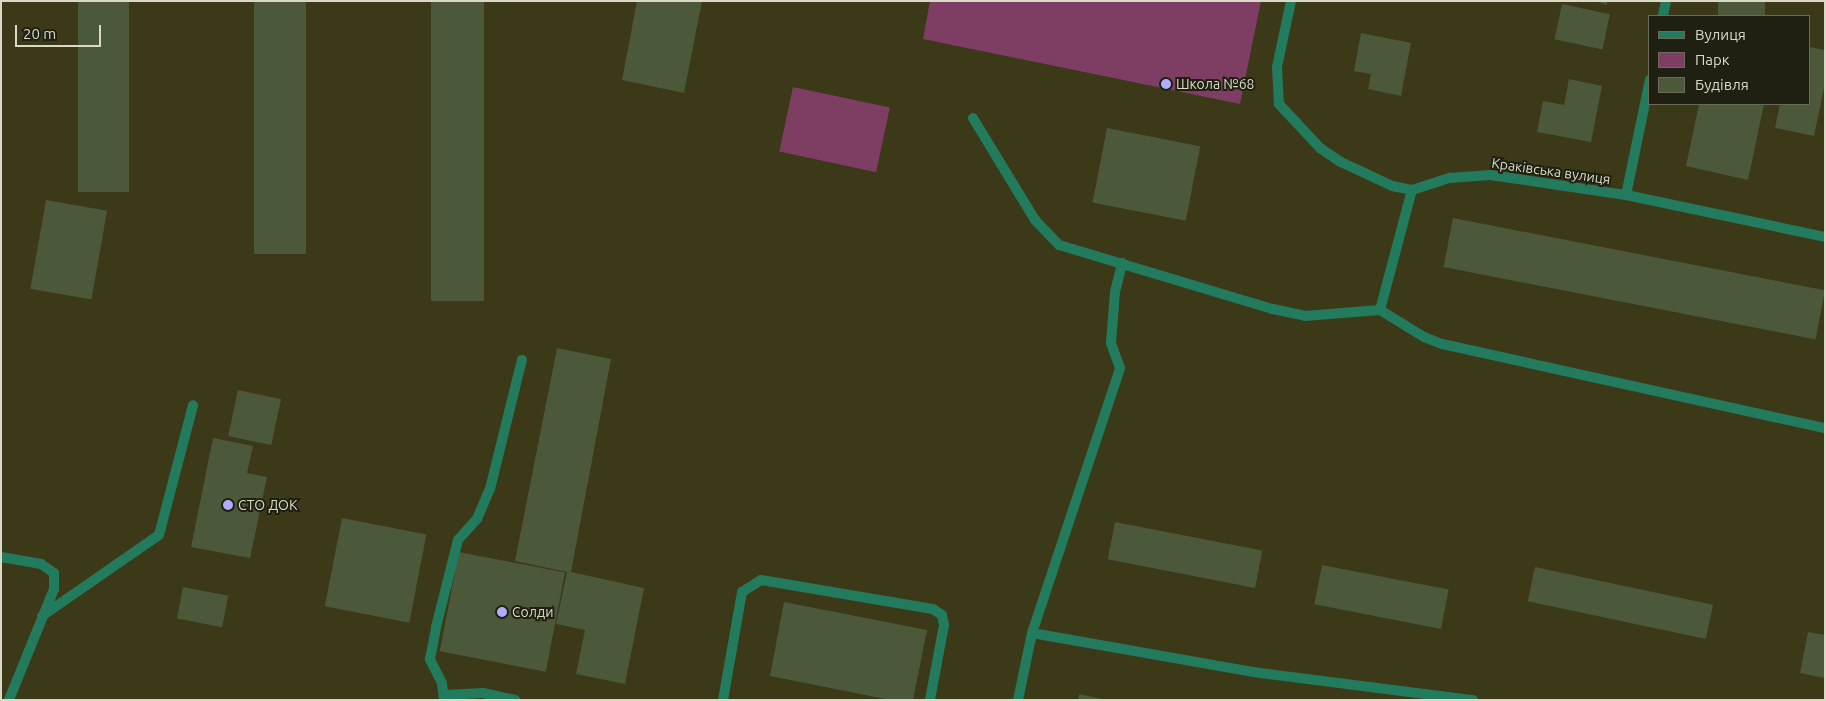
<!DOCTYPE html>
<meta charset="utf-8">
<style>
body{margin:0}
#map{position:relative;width:1826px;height:701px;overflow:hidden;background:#3b3918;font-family:Ubuntu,sans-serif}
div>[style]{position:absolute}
.green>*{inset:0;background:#7e3e63;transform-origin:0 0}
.building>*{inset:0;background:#4c583a;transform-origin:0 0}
.lane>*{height:10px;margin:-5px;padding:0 5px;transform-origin:5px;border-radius:5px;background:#227b5d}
.street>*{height:10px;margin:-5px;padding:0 5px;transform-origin:5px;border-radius:5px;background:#227b5d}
.dots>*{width:14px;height:14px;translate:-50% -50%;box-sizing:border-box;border:2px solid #202012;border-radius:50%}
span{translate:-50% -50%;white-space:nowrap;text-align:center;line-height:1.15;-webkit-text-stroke:4px #202012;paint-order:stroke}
.poi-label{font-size:14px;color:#d9d9c6}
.left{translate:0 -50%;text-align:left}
.street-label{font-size:14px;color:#d9d9c6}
.frame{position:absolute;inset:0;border:2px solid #d9d9c6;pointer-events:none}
.legend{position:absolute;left:1648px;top:15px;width:162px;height:90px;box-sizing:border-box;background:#202012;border:1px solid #6a6a5a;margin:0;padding:6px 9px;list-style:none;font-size:15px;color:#d9d9c6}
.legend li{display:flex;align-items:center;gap:10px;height:25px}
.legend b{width:25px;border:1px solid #6a6a5a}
.scale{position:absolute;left:15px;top:25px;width:86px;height:22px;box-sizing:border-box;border:2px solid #d9d9c6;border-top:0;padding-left:6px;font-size:15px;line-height:18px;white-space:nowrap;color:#d9d9c6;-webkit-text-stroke:4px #202012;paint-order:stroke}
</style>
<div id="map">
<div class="green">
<div style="clip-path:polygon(930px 1px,1261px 1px,1240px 104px,923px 39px)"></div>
<div style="left:793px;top:87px;width:99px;height:66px;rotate:12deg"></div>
</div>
<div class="building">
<div style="left:78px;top:1px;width:51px;height:191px"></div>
<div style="left:254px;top:1px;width:52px;height:253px"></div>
<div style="left:431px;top:1px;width:53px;height:300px"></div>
<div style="clip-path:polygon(637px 1px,702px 1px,684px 93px,622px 80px)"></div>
<div style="clip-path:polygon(1595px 1px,1607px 1px,1607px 5px)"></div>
<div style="left:1718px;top:1px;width:47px;height:15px"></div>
<div style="left:1562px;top:4px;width:49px;height:36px;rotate:12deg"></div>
<div style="clip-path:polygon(1361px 33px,1411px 43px,1401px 96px,1368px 89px,1371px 74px,1354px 71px)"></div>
<div style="clip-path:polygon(1810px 47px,1825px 50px,1825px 83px,1814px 136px,1775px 128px,1780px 104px,1810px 104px)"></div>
<div style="clip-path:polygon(1569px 79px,1602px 86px,1591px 142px,1537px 132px,1543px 101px,1564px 105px)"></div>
<div style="clip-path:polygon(1699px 104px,1764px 104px,1748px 180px,1686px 166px)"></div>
<div style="left:1107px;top:128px;width:95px;height:76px;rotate:11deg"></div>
<div style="left:46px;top:200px;width:62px;height:90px;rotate:10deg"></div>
<div style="left:1453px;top:218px;width:379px;height:50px;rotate:11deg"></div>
<div style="clip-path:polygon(557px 348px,611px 359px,571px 572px,644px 588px,625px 684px,576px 674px,585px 630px,556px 624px,567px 572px,515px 561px)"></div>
<div style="left:238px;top:390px;width:44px;height:47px;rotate:12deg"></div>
<div style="clip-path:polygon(213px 438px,253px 446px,247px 473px,267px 477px,250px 558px,191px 547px)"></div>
<div style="left:342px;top:518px;width:86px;height:90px;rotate:11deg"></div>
<div style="left:1115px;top:522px;width:150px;height:38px;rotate:11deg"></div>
<div style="left:459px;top:552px;width:108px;height:101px;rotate:11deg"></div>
<div style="left:1322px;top:565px;width:129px;height:40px;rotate:11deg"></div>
<div style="left:1535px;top:567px;width:182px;height:35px;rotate:12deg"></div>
<div style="left:183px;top:587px;width:46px;height:32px;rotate:11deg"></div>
<div style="clip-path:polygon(784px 602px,927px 630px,913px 700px,890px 700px,770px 676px)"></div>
<div style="clip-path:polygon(1808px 632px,1825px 635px,1825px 678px,1800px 673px)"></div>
<div style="clip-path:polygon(1079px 694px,1102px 699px,1102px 700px,1078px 700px)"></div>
</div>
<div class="lane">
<div style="left:1380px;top:310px;width:124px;rotate:-75.1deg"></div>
<div style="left:1px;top:557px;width:41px;rotate:9.9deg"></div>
<div style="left:41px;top:564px;width:16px;rotate:35deg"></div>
<div style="left:54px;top:573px;width:16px;rotate:90deg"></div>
<div style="left:54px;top:589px;width:120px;rotate:112.1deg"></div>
<div style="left:42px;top:616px;width:142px;rotate:-34.7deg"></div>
<div style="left:159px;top:535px;width:134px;rotate:-75.3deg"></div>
<div style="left:445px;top:695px;width:38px;rotate:-3deg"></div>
<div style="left:483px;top:693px;width:33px;rotate:12deg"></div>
<div style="left:444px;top:700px;width:17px;rotate:-97deg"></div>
<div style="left:442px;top:683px;width:27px;rotate:-117deg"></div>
<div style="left:430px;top:659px;width:33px;rotate:-79deg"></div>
<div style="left:436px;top:627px;width:90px;rotate:-75.8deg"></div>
<div style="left:458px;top:540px;width:28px;rotate:-48deg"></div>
<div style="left:477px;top:519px;width:33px;rotate:-67deg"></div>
<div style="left:490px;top:489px;width:133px;rotate:-76.1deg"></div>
<div style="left:723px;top:700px;width:110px;rotate:-80deg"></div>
<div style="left:742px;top:592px;width:22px;rotate:-32deg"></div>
<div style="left:761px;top:580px;width:174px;rotate:9.6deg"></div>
<div style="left:933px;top:609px;width:11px;rotate:34deg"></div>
<div style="left:942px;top:615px;width:10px;rotate:79deg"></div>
<div style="left:944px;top:625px;width:76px;rotate:100.6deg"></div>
</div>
<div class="street">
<div style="left:1291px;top:1px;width:67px;rotate:102deg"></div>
<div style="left:1277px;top:67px;width:37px;rotate:87deg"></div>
<div style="left:1279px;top:104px;width:60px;rotate:47deg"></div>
<div style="left:1320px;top:148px;width:25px;rotate:34deg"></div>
<div style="left:1341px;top:162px;width:56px;rotate:25.2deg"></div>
<div style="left:1392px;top:186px;width:20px;rotate:11deg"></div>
<div style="left:1412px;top:190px;width:40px;rotate:-18deg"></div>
<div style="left:1450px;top:178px;width:40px;rotate:-4.3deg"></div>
<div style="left:1490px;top:175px;width:137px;rotate:8.4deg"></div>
<div style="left:1626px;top:195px;width:203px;rotate:11.9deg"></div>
<div style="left:1663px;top:16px;width:15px;rotate:-79deg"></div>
<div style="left:973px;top:118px;width:119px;rotate:58.7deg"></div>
<div style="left:1035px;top:220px;width:35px;rotate:46deg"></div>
<div style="left:1059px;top:245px;width:223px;rotate:16.7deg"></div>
<div style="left:1273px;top:309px;width:33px;rotate:12deg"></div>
<div style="left:1305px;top:316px;width:75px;rotate:-4.6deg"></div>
<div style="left:1380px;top:310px;width:52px;rotate:31.5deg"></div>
<div style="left:1424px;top:337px;width:19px;rotate:21deg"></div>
<div style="left:1442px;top:344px;width:392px;rotate:12.4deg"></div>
<div style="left:1626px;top:195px;width:118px;rotate:-78.3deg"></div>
<div style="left:1032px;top:633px;width:224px;rotate:10deg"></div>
<div style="left:1253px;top:672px;width:222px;rotate:7.3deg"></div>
<div style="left:1018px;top:700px;width:68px;rotate:-78.2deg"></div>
<div style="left:1032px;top:633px;width:279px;rotate:-71.6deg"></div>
<div style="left:1120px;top:368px;width:27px;rotate:-110deg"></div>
<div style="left:1111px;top:343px;width:51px;rotate:-85.5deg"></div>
<div style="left:1115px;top:292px;width:30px;rotate:-76deg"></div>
</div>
<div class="dots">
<div style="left:1166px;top:84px;background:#b1adfa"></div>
<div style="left:228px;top:505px;background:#b1adfa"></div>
<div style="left:502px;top:612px;background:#b1adfa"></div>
</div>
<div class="poi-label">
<span class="left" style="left:1176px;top:84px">Школа №68</span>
<span class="left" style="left:238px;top:505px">СТО ДОК</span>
<span class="left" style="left:512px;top:612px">Солди</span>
</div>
<div class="street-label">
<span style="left:1551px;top:171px;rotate:8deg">Краківська вулиця</span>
</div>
<div class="frame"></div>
<ul class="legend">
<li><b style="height:6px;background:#227b5d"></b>Вулиця</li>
<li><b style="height:14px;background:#7e3e63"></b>Парк</li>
<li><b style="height:14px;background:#4c583a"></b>Будівля</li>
</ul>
<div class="scale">20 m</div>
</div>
